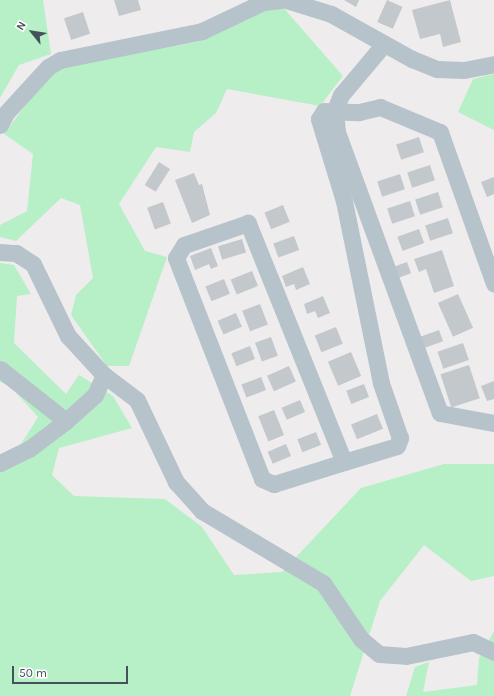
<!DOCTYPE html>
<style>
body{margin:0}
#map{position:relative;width:494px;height:696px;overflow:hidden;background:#efeced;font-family:Karla,sans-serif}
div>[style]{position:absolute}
.green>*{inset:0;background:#b7f0c7}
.building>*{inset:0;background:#c3c8cd;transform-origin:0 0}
.street>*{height:17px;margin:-8.5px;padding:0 8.5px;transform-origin:8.5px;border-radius:8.5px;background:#b7c3cb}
span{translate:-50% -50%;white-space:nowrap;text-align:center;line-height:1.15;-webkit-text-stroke:4px #fff;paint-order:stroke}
.north{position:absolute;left:12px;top:12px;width:40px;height:40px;-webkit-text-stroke:3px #fff;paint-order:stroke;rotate:300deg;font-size:11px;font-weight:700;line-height:16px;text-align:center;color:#44535b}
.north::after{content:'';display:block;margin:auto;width:14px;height:18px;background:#44535b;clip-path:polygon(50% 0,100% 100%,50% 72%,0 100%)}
.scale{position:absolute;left:12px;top:666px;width:116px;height:18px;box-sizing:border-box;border:2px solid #44535b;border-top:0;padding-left:5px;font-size:12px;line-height:14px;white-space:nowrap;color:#44535b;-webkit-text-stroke:3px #fff;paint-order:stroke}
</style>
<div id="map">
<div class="green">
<div style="clip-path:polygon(0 0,43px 0,51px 54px,19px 65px,0 98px)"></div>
<div style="clip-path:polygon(281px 5px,343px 76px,320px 106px,227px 89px,216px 113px,194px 132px,190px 152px,156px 147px,119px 204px,145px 251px,167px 257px,129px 366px,107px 366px,71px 315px,76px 295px,93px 278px,80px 205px,61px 198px,16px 241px,0 237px,0 225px,27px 211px,33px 154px,4px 134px,53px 68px,197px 42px,259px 7px)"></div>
<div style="clip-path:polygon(494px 74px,494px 130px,458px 112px,473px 79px)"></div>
<div style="clip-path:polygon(0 263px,14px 265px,31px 294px,17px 296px,14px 343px,66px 394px,79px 375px,113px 396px,132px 428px,59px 448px,52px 475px,74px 496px,165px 499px,202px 527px,234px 575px,282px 572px,361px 488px,444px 464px,494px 464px,494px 576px,471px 581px,424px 545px,380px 601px,350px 696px,0 696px,0 457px,16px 452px,38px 417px,10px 386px,0 382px)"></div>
<div style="clip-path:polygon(494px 631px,494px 696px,406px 696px,415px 667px,429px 662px,423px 692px,477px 685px,479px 658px)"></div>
</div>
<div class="building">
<div style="clip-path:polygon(114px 0,138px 0,141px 10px,119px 16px)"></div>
<div style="clip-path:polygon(344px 0,359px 0,356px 7px)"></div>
<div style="left:387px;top:0;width:17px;height:24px;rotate:24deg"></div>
<div style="clip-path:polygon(450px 0,461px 42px,443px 47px,440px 34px,420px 39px,412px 10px)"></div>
<div style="left:83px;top:12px;width:23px;height:20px;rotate:72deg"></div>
<div style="left:419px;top:137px;width:16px;height:24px;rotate:72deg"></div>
<div style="left:159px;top:162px;width:13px;height:27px;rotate:32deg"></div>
<div style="left:430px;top:165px;width:16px;height:24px;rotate:72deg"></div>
<div style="clip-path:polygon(194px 173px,199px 185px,202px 184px,210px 215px,192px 223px,175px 180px)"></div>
<div style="left:400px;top:174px;width:16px;height:24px;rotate:72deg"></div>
<div style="clip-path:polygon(494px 177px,494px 194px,487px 197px,481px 182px)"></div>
<div style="left:438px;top:192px;width:16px;height:24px;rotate:72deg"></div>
<div style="left:410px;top:201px;width:16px;height:24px;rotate:72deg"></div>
<div style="left:163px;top:202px;width:23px;height:17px;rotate:70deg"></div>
<div style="left:283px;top:205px;width:18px;height:20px;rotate:68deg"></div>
<div style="left:448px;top:218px;width:16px;height:24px;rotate:72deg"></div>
<div style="left:419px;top:229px;width:15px;height:23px;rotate:70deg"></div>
<div style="left:294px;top:236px;width:15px;height:22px;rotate:70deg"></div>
<div style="left:242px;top:239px;width:14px;height:25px;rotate:73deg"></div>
<div style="clip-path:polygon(211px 248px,218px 266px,211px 269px,209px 264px,195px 270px,190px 256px)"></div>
<div style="clip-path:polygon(442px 250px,454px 286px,434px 293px,426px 269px,419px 272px,414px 259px)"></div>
<div style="left:407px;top:262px;width:12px;height:14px;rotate:70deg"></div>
<div style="clip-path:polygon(303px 267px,310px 284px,296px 290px,294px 284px,286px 287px,282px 276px)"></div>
<div style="left:252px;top:271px;width:16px;height:23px;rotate:68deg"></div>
<div style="left:224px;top:279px;width:16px;height:20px;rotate:68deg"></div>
<div style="left:458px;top:294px;width:37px;height:22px;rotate:66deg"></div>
<div style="clip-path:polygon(323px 296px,330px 313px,318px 318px,315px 311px,307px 314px,304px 304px)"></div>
<div style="left:260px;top:304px;width:22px;height:19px;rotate:69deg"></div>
<div style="left:236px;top:313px;width:15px;height:20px;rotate:67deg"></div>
<div style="left:336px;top:327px;width:18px;height:23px;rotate:68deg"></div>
<div style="left:439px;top:330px;width:12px;height:20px;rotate:70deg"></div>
<div style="left:271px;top:337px;width:20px;height:17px;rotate:70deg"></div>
<div style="left:463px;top:343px;width:18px;height:27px;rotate:71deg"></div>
<div style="left:250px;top:346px;width:14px;height:20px;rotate:69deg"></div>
<div style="left:351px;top:352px;width:26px;height:25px;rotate:67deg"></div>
<div style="left:469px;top:365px;width:35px;height:30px;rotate:72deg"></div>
<div style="left:289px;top:366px;width:17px;height:24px;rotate:66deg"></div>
<div style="left:261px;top:377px;width:14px;height:21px;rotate:69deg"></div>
<div style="clip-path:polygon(494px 381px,494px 399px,487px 401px,481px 386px)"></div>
<div style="left:364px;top:384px;width:14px;height:19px;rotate:69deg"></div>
<div style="left:300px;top:400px;width:13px;height:20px;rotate:67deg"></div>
<div style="left:274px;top:410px;width:27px;height:17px;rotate:68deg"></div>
<div style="left:377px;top:414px;width:16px;height:28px;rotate:68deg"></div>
<div style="left:316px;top:432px;width:14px;height:20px;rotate:69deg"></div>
<div style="left:286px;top:444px;width:13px;height:20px;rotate:67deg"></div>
</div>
<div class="street">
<div style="left:286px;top:0;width:47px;rotate:17.3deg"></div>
<div style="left:331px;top:14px;width:93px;rotate:29.1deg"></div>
<div style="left:412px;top:59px;width:27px;rotate:22deg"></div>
<div style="left:437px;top:69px;width:27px;rotate:2deg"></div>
<div style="left:464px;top:70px;width:31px;rotate:-11deg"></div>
<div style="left:384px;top:44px;width:67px;rotate:130.1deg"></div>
<div style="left:341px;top:95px;width:16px;rotate:112deg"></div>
<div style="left:335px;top:110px;width:22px;rotate:85deg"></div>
<div style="left:337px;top:132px;width:299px;rotate:69.9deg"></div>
<div style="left:440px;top:413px;width:55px;rotate:10.5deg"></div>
<div style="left:0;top:125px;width:13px;rotate:-63deg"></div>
<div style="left:6px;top:113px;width:62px;rotate:-47.6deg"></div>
<div style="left:48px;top:67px;width:14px;rotate:-30deg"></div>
<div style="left:60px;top:60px;width:145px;rotate:-11.5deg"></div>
<div style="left:202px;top:31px;width:68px;rotate:-25.4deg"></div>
<div style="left:263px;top:2px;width:18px;rotate:-6deg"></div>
<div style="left:0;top:252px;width:16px;rotate:4deg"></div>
<div style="left:16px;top:253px;width:20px;rotate:33deg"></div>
<div style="left:33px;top:264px;width:80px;rotate:64.1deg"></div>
<div style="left:68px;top:336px;width:53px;rotate:47.3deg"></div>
<div style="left:104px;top:375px;width:41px;rotate:37.1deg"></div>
<div style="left:137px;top:400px;width:91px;rotate:64.6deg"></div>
<div style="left:176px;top:482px;width:39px;rotate:48deg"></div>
<div style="left:202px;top:511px;width:141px;rotate:30.8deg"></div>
<div style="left:323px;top:583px;width:68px;rotate:55.8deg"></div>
<div style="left:361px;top:639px;width:23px;rotate:40deg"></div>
<div style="left:379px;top:654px;width:27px;rotate:4deg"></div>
<div style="left:406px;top:656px;width:68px;rotate:-11.8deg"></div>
<div style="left:473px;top:642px;width:23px;rotate:25deg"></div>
<div style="left:0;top:369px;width:84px;rotate:38.2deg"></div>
<div style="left:344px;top:462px;width:258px;rotate:-111.9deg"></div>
<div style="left:248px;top:223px;width:68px;rotate:161deg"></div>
<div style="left:184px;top:245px;width:15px;rotate:122deg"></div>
<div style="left:176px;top:258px;width:237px;rotate:68.7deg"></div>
<div style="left:262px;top:479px;width:13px;rotate:23deg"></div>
<div style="left:274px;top:484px;width:73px;rotate:-17.4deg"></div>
<div style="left:344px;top:462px;width:55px;rotate:-16.8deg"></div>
<div style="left:397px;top:446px;width:9px;rotate:-69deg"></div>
<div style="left:400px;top:438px;width:58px;rotate:-109.1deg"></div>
<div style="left:381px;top:383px;width:186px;rotate:-101.5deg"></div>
<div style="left:344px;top:201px;width:86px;rotate:-107deg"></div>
<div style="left:319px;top:119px;width:9px;rotate:-58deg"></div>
<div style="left:324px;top:111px;width:35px;rotate:2deg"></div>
<div style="left:359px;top:112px;width:22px;rotate:-13deg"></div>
<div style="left:380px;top:107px;width:65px;rotate:22.6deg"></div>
<div style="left:440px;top:132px;width:161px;rotate:70.4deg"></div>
<div style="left:0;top:463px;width:32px;rotate:-26deg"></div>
<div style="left:29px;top:449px;width:46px;rotate:-37.1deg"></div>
<div style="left:66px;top:421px;width:39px;rotate:-42deg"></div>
<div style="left:95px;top:395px;width:22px;rotate:-66deg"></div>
</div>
<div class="north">N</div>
<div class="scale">50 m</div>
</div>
